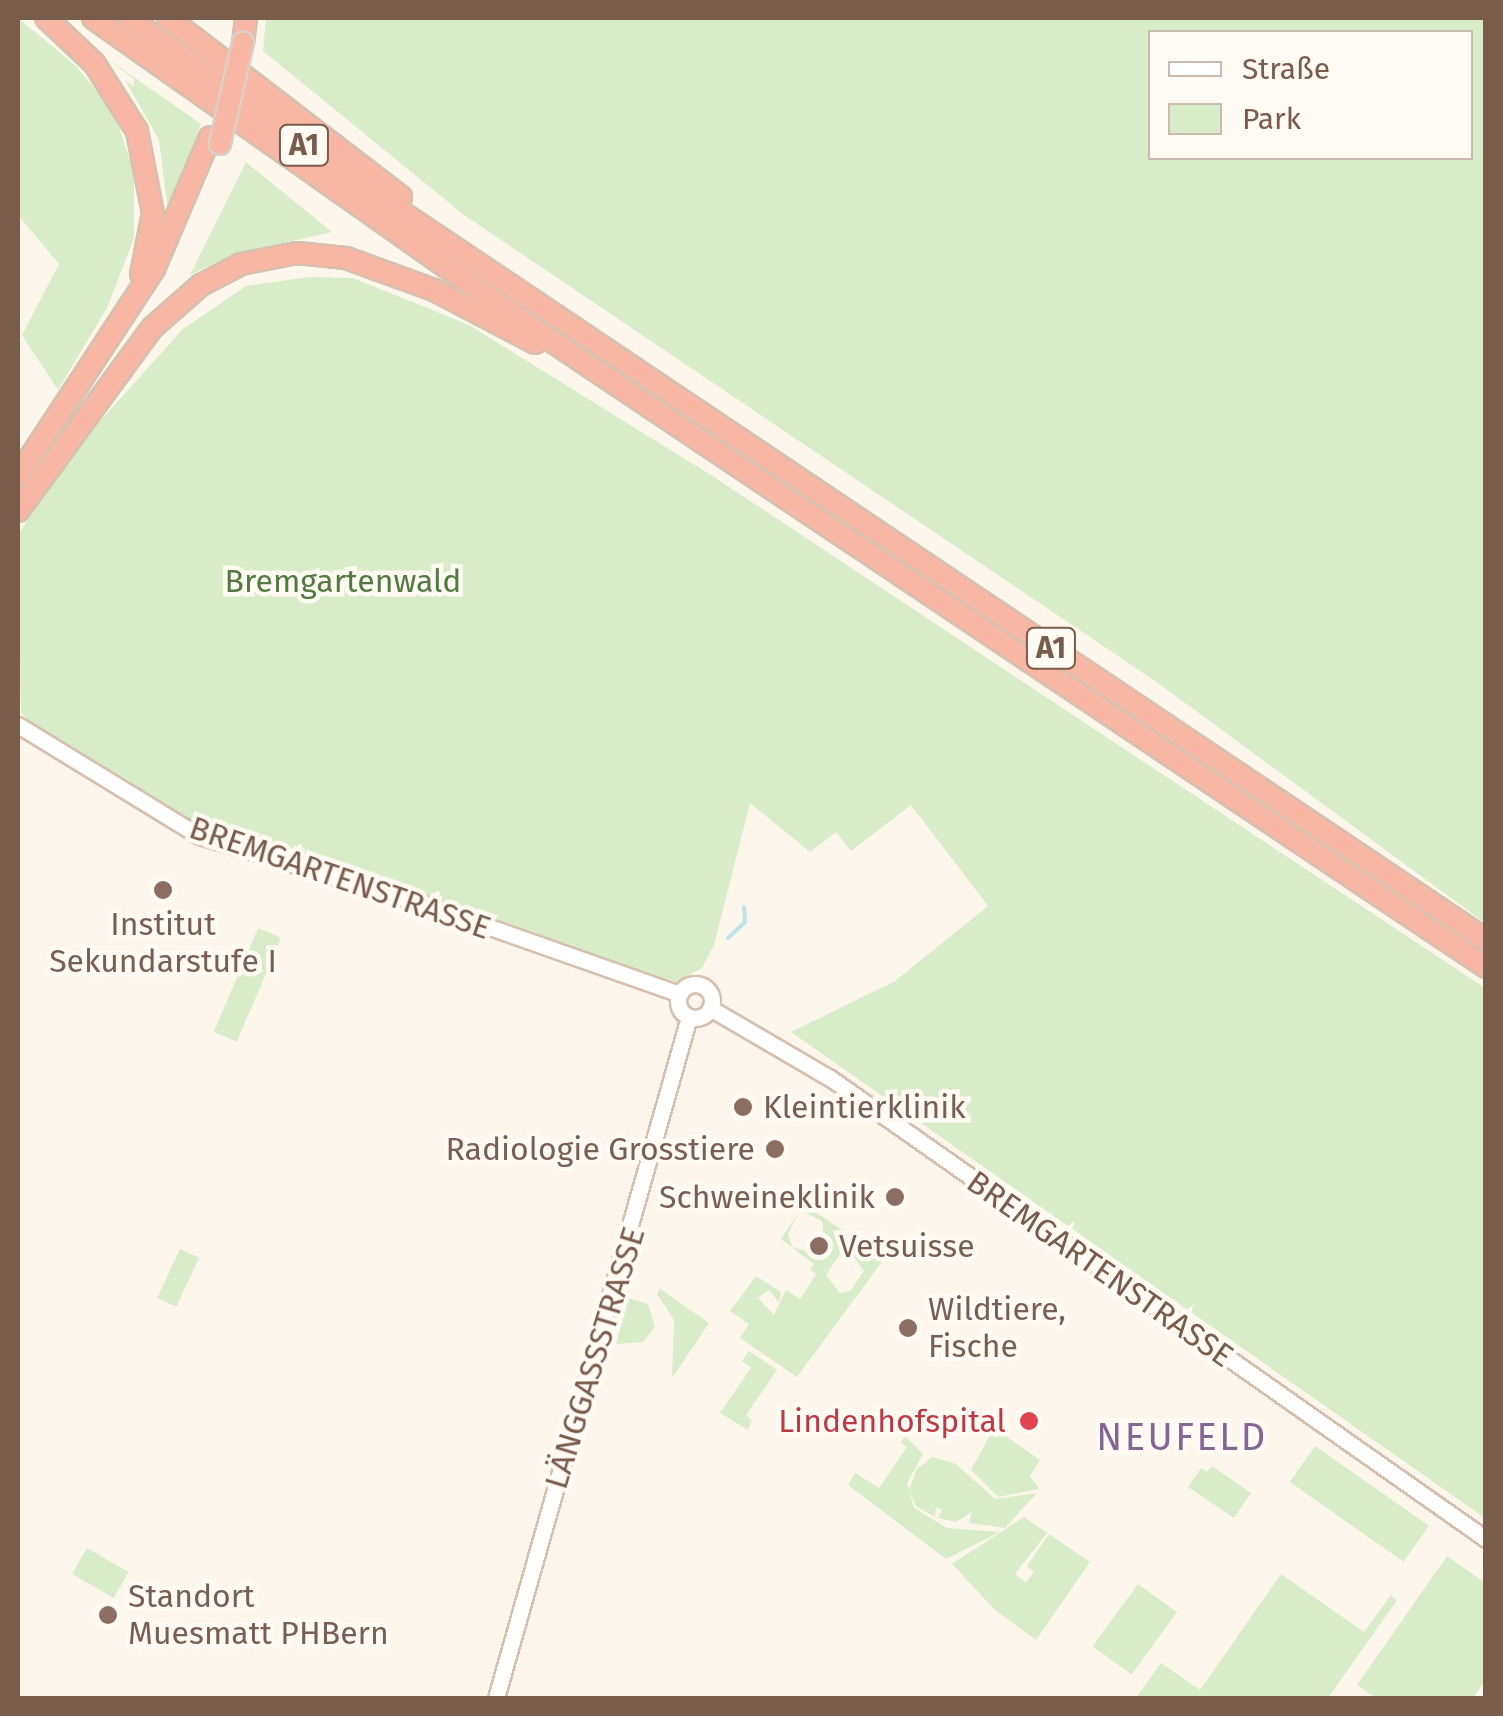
<!DOCTYPE html>
<meta charset="utf-8">
<style>
body{margin:0}
#map{position:relative;width:1503px;height:1716px;overflow:hidden;background:#fdf6ec;font-family:"Fira Sans",sans-serif}
div>[style]{position:absolute}
.green>*{inset:0;background:#d8ecc9;transform-origin:0 0}
.stream>*{height:4px;margin:-2px;padding:0 2px;transform-origin:2px;border-radius:2px;background:#bfe3e8}
.roads{filter:drop-shadow(2px 0 #d6c0b0) drop-shadow(-2px 0 #d6c0b0) drop-shadow(0 2px #d6c0b0) drop-shadow(0 -2px #d6c0b0)}
.secondary>*{height:15px;margin:-7.5px;padding:0 7.5px;transform-origin:7.5px;border-radius:7.5px;background:#fff}
.secondary>.ring{margin:-7.5px;padding:0;box-sizing:content-box;background:none;border:15px solid #fff;border-radius:50%}
.highway>*{height:20px;margin:-10px;padding:0 10px;transform-origin:10px;border-radius:10px;background:#f7b7a3}
.bridges{filter:drop-shadow(2px 0 #dad1cd) drop-shadow(-2px 0 #dad1cd) drop-shadow(0 2px #dad1cd) drop-shadow(0 -2px #dad1cd)}
.highway-bridge>*{height:20px;margin:-10px;padding:0 10px;transform-origin:10px;border-radius:10px;background:#f7b7a3}
.dots>*{width:28px;height:28px;translate:-50% -50%;box-sizing:border-box;border:5px solid #fffaf3;border-radius:50%}
span{translate:-50% -50%;white-space:nowrap;text-align:center;line-height:1.15;-webkit-text-stroke:9px #fffaf3;paint-order:stroke}
.shield-label span{padding:2px 8px;background:#fffaf3;border:2px solid;border-radius:8px;-webkit-text-stroke-width:0}
.shield-label{font-size:30px;color:#7a5c4d;font-weight:700}
.park-label{font-size:32px;color:#537a41}
.street-label{font-size:32px;color:#7a5c4d}
.education-label{font-size:32px;color:#785e54}
.left{translate:0 -50%;text-align:left}
.right{translate:-100% -50%;text-align:right}
.health-label{font-size:32px;color:#be3a42}
.quarter-label{font-size:38px;color:#846695;letter-spacing:2.5px}
.frame{position:absolute;inset:0;border:20px solid #7a5c4d;pointer-events:none}
.legend{position:absolute;left:1148px;top:30px;width:325px;height:130px;box-sizing:border-box;background:#fffaf3;border:2px solid #cabbb1;margin:0;padding:12px 18px;list-style:none;font-size:30px;color:#7a5c4d}
.legend li{display:flex;align-items:center;gap:20px;height:50px}
.legend b{width:50px;border:2px solid #cabbb1}
</style>
<div id="map">
<div class="green">
<div style="clip-path:polygon(18px 18px,75px 65px,113px 110px,134px 171px,134px 238px,108px 306px,58px 390px,22px 335px,59px 264px,18px 215px)"></div>
<div style="clip-path:polygon(evenodd,266px 18px,1485px 18px,1485px 923px,1155px 681px,464px 215px,263px 51px,266px 18px,1150px 32px,1470px 32px,1470px 158px,1150px 158px,1150px 32px)"></div>
<div style="clip-path:polygon(98px 52px,201px 124px,168px 211px,159px 140px,125px 80px,134px 87px,134px 79px)"></div>
<div style="clip-path:polygon(246px 162px,332px 232px,234px 254px,190px 275px)"></div>
<div style="clip-path:polygon(309px 277px,353px 278px,469px 325px,714px 477px,1485px 988px,1485px 1518px,791px 1032px,895px 981px,988px 906px,911px 805px,851px 851px,836px 832px,810px 852px,750px 803px,714px 945px,702px 968px,676px 982px,210px 835px,48px 738px,21px 713px,18px 535px,70px 454px,183px 329px,246px 286px)"></div>
<div style="left:258px;top:928px;width:25px;height:113px;rotate:23deg"></div>
<div style="clip-path:polygon(evenodd,805px 1205px,884px 1259px,797px 1377px,740px 1338px,749px 1324px,730px 1311px,756px 1276px,781px 1292px,779px 1302px,769px 1290px,758px 1298px,774px 1315px,786px 1290px,800px 1299px,816px 1274px,810px 1269px,814px 1264px,781px 1239px,798px 1214px,788px 1234px,792px 1247px,810px 1252px,824px 1239px,822px 1221px,802px 1211px,805px 1205px,850px 1252px,864px 1271px,850px 1291px,840px 1293px,826px 1275px,840px 1254px,850px 1252px)"></div>
<div style="left:180px;top:1249px;width:21px;height:54px;rotate:25deg"></div>
<div style="clip-path:polygon(660px 1289px,709px 1323px,672px 1378px,674px 1320px,657px 1294px)"></div>
<div style="clip-path:polygon(628px 1298px,648px 1304px,655px 1327px,643px 1342px,616px 1344px)"></div>
<div style="clip-path:polygon(749px 1351px,777px 1370px,746px 1415px,752px 1420px,748px 1430px,720px 1413px,751px 1368px,742px 1361px)"></div>
<div style="clip-path:polygon(994px 1428px,1040px 1460px,1030px 1476px,1039px 1489px,998px 1497px,971px 1470px)"></div>
<div style="clip-path:polygon(905px 1436px,923px 1454px,907px 1483px,914px 1508px,947px 1528px,1000px 1532px,946px 1559px,848px 1485px,855px 1473px,879px 1488px,907px 1447px,901px 1443px)"></div>
<div style="left:1315px;top:1446px;width:139px;height:44px;rotate:35deg"></div>
<div style="clip-path:polygon(932px 1457px,956px 1464px,995px 1499px,1037px 1493px,1005px 1528px,969px 1523px,972px 1512px,956px 1522px,938px 1518px,942px 1510px,936px 1507px,935px 1517px,916px 1506px,909px 1491px,916px 1470px)"></div>
<div style="clip-path:polygon(1212px 1466px,1251px 1493px,1234px 1518px,1188px 1487px,1201px 1468px,1207px 1472px)"></div>
<div style="clip-path:polygon(1024px 1517px,1047px 1533px,1015px 1574px,1026px 1583px,1034px 1572px,1027px 1566px,1049px 1534px,1090px 1562px,1036px 1640px,995px 1610px,952px 1564px)"></div>
<div style="left:87px;top:1548px;width:48px;height:30px;rotate:30deg"></div>
<div style="clip-path:polygon(1447px 1556px,1485px 1583px,1485px 1681px,1473px 1698px,1376px 1698px,1357px 1685px)"></div>
<div style="clip-path:polygon(1281px 1574px,1364px 1632px,1391px 1595px,1397px 1600px,1328px 1698px,1136px 1698px,1161px 1663px,1200px 1690px)"></div>
<div style="left:1138px;top:1584px;width:48px;height:77px;rotate:36deg"></div>
</div>
<div class="stream">
<div style="left:728px;top:938px;width:23px;rotate:-43deg"></div>
<div style="left:745px;top:922px;width:15px;rotate:-94deg"></div>
</div>
<div class="roads">
<div class="secondary">
<div style="left:18px;top:725px;width:212px;rotate:31.5deg"></div>
<div style="left:199px;top:836px;width:238px;rotate:16.8deg"></div>
<div style="left:427px;top:905px;width:268px;rotate:19.4deg"></div>
<div class="ring" style="left:678px;top:984px;width:19px;height:19px"></div>
<div style="left:710px;top:1008px;width:139px;rotate:30.3deg"></div>
<div style="left:830px;top:1078px;width:802px;rotate:35.1deg"></div>
<div style="left:496px;top:1698px;width:708px;rotate:-74.18deg"></div>
</div>
<div class="highway">
<div style="left:46px;top:18px;width:66px;rotate:43.2deg"></div>
<div style="left:94px;top:63px;width:80px;rotate:57.7deg"></div>
<div style="left:137px;top:131px;width:84px;rotate:79deg"></div>
<div style="left:153px;top:213px;width:62px;rotate:101.1deg"></div>
<div style="left:93px;top:18px;width:559px;rotate:35.17deg"></div>
<div style="left:550px;top:340px;width:1127px;rotate:33.82deg"></div>
<div style="left:129px;top:18px;width:275px;rotate:35.8deg"></div>
<div style="left:352px;top:179px;width:1366px;rotate:33.86deg"></div>
<div style="left:168px;top:18px;width:294px;rotate:37.5deg"></div>
<div style="left:243px;top:43px;width:25px;rotate:-83deg"></div>
<div style="left:18px;top:476px;width:248px;rotate:-56.7deg"></div>
<div style="left:154px;top:269px;width:143px;rotate:-67deg"></div>
<div style="left:18px;top:511px;width:227px;rotate:-53.8deg"></div>
<div style="left:152px;top:328px;width:65px;rotate:-41.3deg"></div>
<div style="left:201px;top:285px;width:45px;rotate:-27.7deg"></div>
<div style="left:241px;top:264px;width:57px;rotate:-11.1deg"></div>
<div style="left:297px;top:253px;width:49px;rotate:5.8deg"></div>
<div style="left:346px;top:258px;width:94px;rotate:20deg"></div>
<div style="left:434px;top:290px;width:114px;rotate:27.7deg"></div>
</div>
</div>
<div class="bridges">
<div class="highway-bridge">
<div style="left:220px;top:144px;width:104px;rotate:-77.2deg"></div>
</div>
</div>
<div class="dots">
<div style="left:163px;top:890px;background:#8d6e63"></div>
<div style="left:743px;top:1107px;background:#8d6e63"></div>
<div style="left:775px;top:1149px;background:#8d6e63"></div>
<div style="left:895px;top:1197px;background:#8d6e63"></div>
<div style="left:819px;top:1246px;background:#8d6e63"></div>
<div style="left:908px;top:1328px;background:#8d6e63"></div>
<div style="left:1029px;top:1421px;background:#e0444e"></div>
<div style="left:108px;top:1615px;background:#8d6e63"></div>
</div>
<div class="shield-label">
<span style="left:304px;top:145px">A1</span>
<span style="left:1051px;top:648px">A1</span>
</div>
<div class="park-label">
<span style="left:343px;top:581px">Bremgartenwald</span>
</div>
<div class="street-label">
<span style="left:340px;top:878px;rotate:19deg">BREMGARTENSTRASSE</span>
<span style="left:1100px;top:1269px;rotate:35deg">BREMGARTENSTRASSE</span>
<span style="left:595px;top:1358px;rotate:-73deg">LÄNGGASSSTRASSE</span>
</div>
<div class="education-label">
<span style="left:163px;top:943px">Institut<br>Sekundarstufe I</span>
<span class="left" style="left:763px;top:1107px">Kleintierklinik</span>
<span class="right" style="left:755px;top:1149px">Radiologie Grosstiere</span>
<span class="right" style="left:875px;top:1197px">Schweineklinik</span>
<span class="left" style="left:839px;top:1246px">Vetsuisse</span>
<span class="left" style="left:928px;top:1328px">Wildtiere,<br>Fische</span>
<span class="left" style="left:128px;top:1615px">Standort<br>Muesmatt PHBern</span>
</div>
<div class="health-label">
<span class="right" style="left:1006px;top:1421px">Lindenhofspital</span>
</div>
<div class="quarter-label">
<span style="left:1182px;top:1438px">NEUFELD</span>
</div>
<div class="frame"></div>
<ul class="legend">
<li><b style="height:12px;background:#fff"></b>Straße</li>
<li><b style="height:28px;background:#d8ecc9"></b>Park</li>
</ul>
</div>
